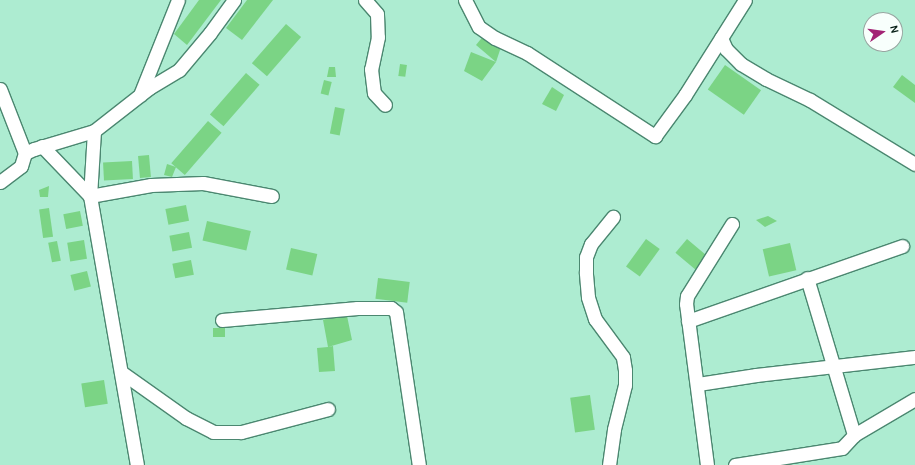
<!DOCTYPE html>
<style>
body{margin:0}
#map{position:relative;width:915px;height:465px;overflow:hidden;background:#adecd1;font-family:Karla,sans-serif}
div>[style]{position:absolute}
.building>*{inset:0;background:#7bd485;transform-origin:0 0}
.roads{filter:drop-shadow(1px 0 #4b8770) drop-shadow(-1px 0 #4b8770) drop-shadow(0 1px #4b8770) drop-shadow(0 -1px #4b8770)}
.minor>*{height:13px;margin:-6.5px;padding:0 6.5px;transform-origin:6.5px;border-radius:6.5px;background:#fff}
span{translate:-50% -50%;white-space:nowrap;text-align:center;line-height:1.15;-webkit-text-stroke:3.5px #f8fffc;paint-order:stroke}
.north{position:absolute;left:863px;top:12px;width:40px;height:40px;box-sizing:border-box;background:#f8fffc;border:1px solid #97a5a0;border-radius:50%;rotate:77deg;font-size:11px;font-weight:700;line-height:16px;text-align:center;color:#051e15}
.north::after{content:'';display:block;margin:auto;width:14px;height:18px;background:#a32475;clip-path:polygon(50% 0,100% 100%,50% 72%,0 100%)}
</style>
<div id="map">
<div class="building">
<div style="clip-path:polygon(199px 0,221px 0,187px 45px,174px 34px)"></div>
<div style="clip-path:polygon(247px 0,273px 0,242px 40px,226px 28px)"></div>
<div style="left:286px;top:24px;width:20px;height:52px;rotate:41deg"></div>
<div style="clip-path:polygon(485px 34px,501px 47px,496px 62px,476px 45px)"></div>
<div style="clip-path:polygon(471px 52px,496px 62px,482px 81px,464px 71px)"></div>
<div style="left:400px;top:64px;width:7px;height:12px;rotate:8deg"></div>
<div style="left:725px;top:65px;width:44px;height:30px;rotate:35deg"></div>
<div style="clip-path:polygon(329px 67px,335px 67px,336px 77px,327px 77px)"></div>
<div style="left:246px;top:73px;width:18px;height:55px;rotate:41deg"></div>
<div style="clip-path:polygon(902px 75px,915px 85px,915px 103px,893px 87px)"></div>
<div style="left:324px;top:80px;width:8px;height:14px;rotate:14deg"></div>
<div style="clip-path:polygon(552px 87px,564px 95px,556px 111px,542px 104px)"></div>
<div style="left:335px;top:107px;width:10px;height:27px;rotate:11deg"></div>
<div style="left:208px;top:121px;width:18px;height:56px;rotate:41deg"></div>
<div style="left:149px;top:155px;width:22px;height:11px;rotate:85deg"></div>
<div style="left:132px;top:161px;width:18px;height:29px;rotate:87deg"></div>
<div style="clip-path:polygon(167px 164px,176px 167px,172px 177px,164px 175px)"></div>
<div style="clip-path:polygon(49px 186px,48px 197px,40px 197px,39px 190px)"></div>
<div style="left:186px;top:205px;width:16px;height:21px;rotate:79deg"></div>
<div style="left:49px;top:208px;width:29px;height:10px;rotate:82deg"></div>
<div style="left:80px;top:211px;width:15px;height:17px;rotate:79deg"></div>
<div style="clip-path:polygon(768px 216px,777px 221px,765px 227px,756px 220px)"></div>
<div style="left:207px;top:221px;width:45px;height:20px;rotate:13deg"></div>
<div style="left:189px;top:232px;width:16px;height:20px;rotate:79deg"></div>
<div style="left:646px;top:239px;width:17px;height:34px;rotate:36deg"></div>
<div style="left:687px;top:239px;width:26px;height:18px;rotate:40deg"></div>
<div style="left:84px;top:240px;width:19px;height:17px;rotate:81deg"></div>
<div style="left:57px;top:241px;width:20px;height:9px;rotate:79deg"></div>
<div style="left:790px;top:243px;width:28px;height:28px;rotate:77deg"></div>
<div style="left:291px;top:248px;width:27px;height:22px;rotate:13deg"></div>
<div style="left:191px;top:260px;width:15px;height:19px;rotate:79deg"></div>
<div style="left:87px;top:271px;width:16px;height:17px;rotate:76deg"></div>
<div style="left:378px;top:278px;width:32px;height:21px;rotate:7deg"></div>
<div style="clip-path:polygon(346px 311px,352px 340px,328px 347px,333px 346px,335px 371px,319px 372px,317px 348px,328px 347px,323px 320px)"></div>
<div style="left:213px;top:328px;width:12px;height:9px"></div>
<div style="left:104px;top:380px;width:24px;height:23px;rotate:81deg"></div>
<div style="left:590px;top:395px;width:35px;height:20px;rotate:82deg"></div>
</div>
<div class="roads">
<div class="minor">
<div style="left:365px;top:0;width:18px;rotate:49deg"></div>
<div style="left:377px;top:14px;width:23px;rotate:88deg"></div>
<div style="left:378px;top:37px;width:33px;rotate:102deg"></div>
<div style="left:371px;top:69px;width:24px;rotate:83deg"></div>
<div style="left:374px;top:93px;width:16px;rotate:47deg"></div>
<div style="left:465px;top:0;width:30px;rotate:63deg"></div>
<div style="left:479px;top:27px;width:19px;rotate:35deg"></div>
<div style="left:495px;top:38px;width:35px;rotate:25deg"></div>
<div style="left:527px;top:53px;width:153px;rotate:33deg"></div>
<div style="left:655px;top:136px;width:51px;rotate:-53.8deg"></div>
<div style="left:685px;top:95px;width:112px;rotate:-57.7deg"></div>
<div style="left:721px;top:38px;width:12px;rotate:66deg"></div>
<div style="left:726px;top:49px;width:21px;rotate:45deg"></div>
<div style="left:741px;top:64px;width:29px;rotate:31deg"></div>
<div style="left:766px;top:79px;width:49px;rotate:25.5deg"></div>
<div style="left:810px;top:100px;width:123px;rotate:31.4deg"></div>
<div style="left:0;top:89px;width:69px;rotate:68.7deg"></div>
<div style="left:140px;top:95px;width:102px;rotate:-68.2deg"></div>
<div style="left:94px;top:131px;width:65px;rotate:93.5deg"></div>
<div style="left:90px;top:196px;width:273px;rotate:80.1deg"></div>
<div style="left:42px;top:146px;width:69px;rotate:46.2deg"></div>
<div style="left:90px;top:196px;width:62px;rotate:-10.2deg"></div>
<div style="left:151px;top:185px;width:52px;rotate:-2.2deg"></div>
<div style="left:203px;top:183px;width:70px;rotate:10.7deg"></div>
<div style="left:0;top:182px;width:26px;rotate:-37deg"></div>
<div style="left:21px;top:166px;width:14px;rotate:-73deg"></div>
<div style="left:25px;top:153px;width:10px;rotate:-24deg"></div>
<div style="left:34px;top:149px;width:63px;rotate:-16.7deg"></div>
<div style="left:94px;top:131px;width:70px;rotate:-38deg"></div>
<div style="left:149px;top:88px;width:35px;rotate:-31deg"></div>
<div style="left:179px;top:70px;width:48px;rotate:-50deg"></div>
<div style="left:210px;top:33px;width:41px;rotate:-54deg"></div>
<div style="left:807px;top:278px;width:164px;rotate:73.3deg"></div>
<div style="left:222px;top:320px;width:136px;rotate:-5.1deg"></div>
<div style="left:357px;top:308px;width:34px"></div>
<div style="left:391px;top:308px;width:6px;rotate:39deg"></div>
<div style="left:396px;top:312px;width:155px;rotate:81.5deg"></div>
<div style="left:688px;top:321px;width:227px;rotate:-19.3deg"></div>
<div style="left:121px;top:372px;width:80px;rotate:35.3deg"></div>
<div style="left:186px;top:418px;width:30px;rotate:27deg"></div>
<div style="left:213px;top:432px;width:28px"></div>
<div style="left:241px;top:432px;width:90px;rotate:-14.8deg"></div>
<div style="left:698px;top:384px;width:59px;rotate:-8.8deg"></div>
<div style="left:756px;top:375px;width:160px;rotate:-6.5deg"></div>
<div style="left:609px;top:465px;width:36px;rotate:-82deg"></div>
<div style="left:614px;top:429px;width:45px;rotate:-76deg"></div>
<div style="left:625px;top:385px;width:15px;rotate:-90deg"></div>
<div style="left:625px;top:370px;width:13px;rotate:-99deg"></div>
<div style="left:623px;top:357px;width:47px;rotate:-126.4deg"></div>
<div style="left:595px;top:319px;width:23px;rotate:-108deg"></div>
<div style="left:588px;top:297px;width:25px;rotate:-95deg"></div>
<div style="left:586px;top:272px;width:15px;rotate:-90deg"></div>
<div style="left:586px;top:257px;width:14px;rotate:-69deg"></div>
<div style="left:591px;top:244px;width:35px;rotate:-51deg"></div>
<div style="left:707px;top:465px;width:162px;rotate:-97.4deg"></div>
<div style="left:686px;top:304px;width:8px;rotate:-83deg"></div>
<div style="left:687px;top:296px;width:85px;rotate:-58deg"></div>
<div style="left:735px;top:465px;width:108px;rotate:-9deg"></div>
<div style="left:842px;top:448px;width:18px;rotate:-47deg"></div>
<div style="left:854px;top:435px;width:71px;rotate:-30.5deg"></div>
</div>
</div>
<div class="north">N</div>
</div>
